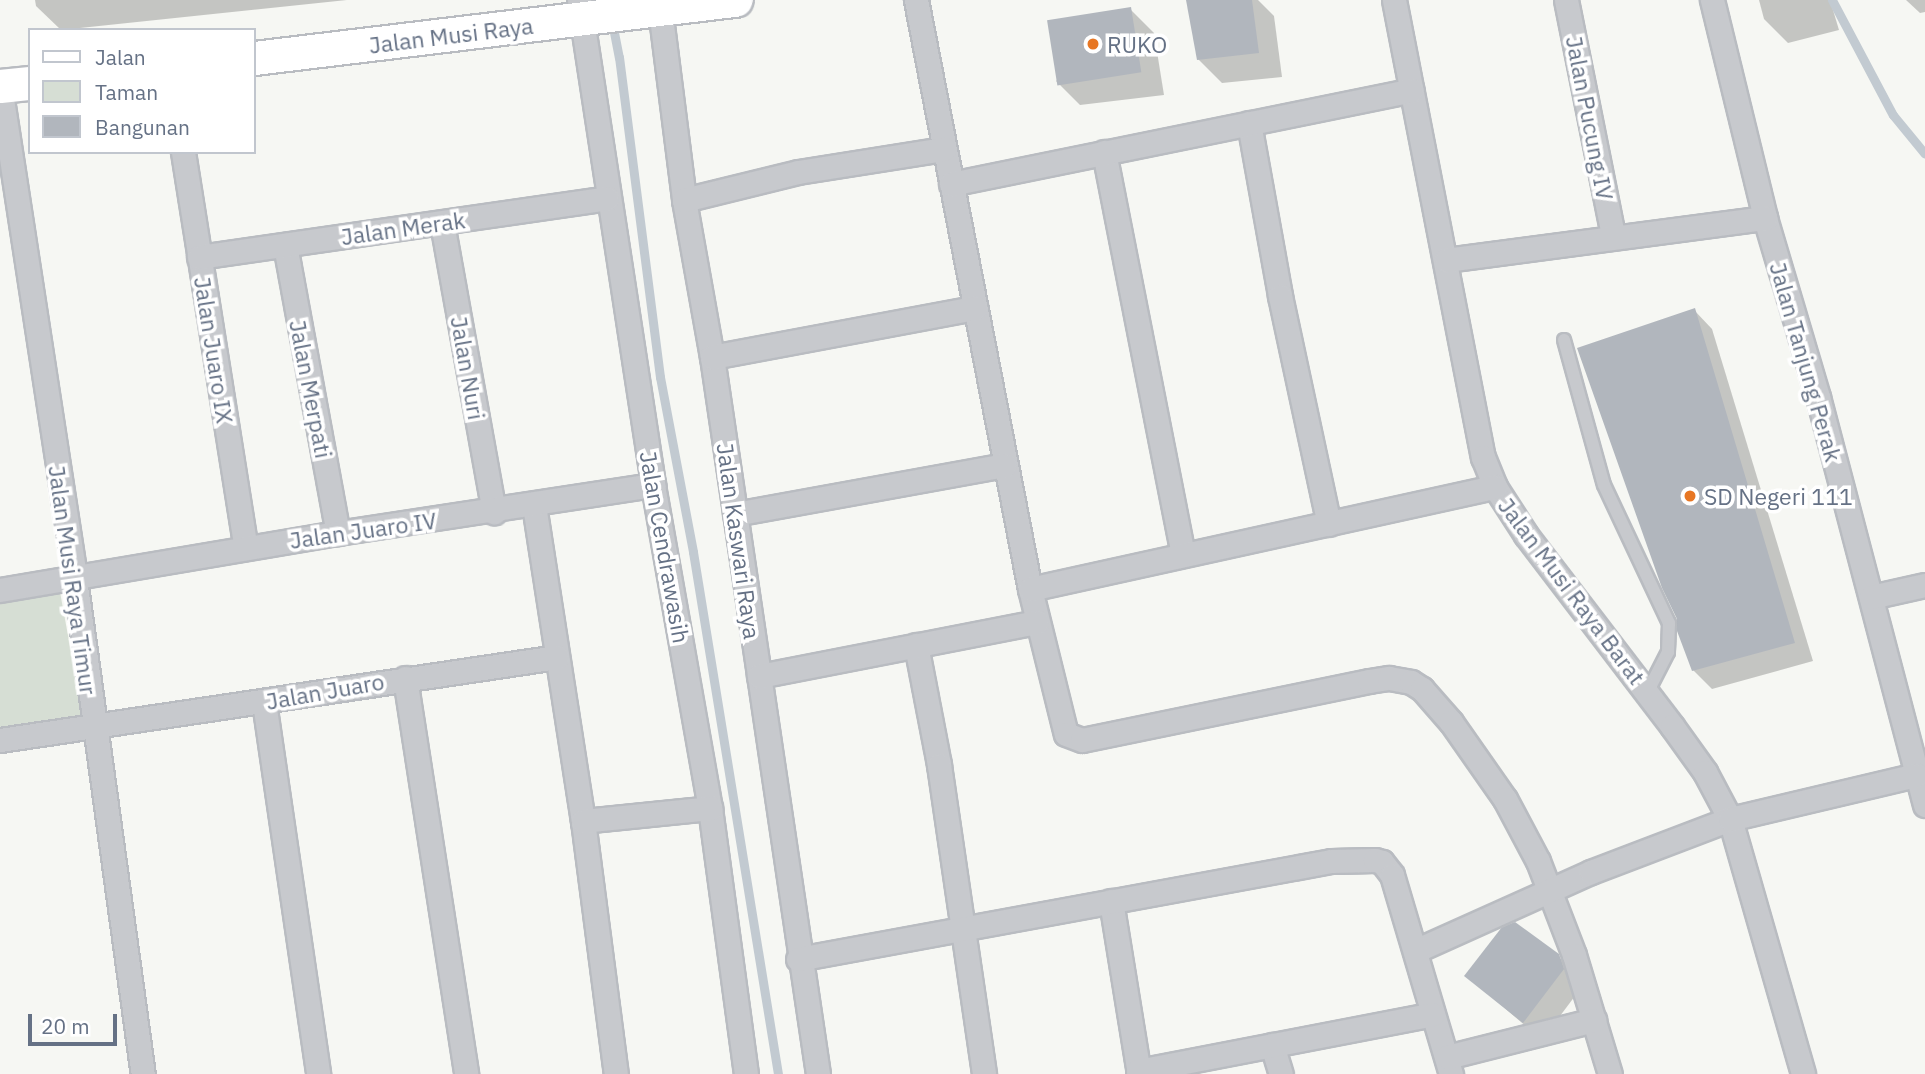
<!DOCTYPE html>
<style>
body{margin:0}
#map{position:relative;width:1925px;height:1074px;overflow:hidden;background:#f6f7f3;font-family:"IBM Plex Sans",sans-serif}
div>[style]{position:absolute}
.green>*{inset:0;background:#d6ded4}
.shadow>*{inset:0;background:#0003}
.stream>*{height:9px;margin:-4.5px;padding:0 4.5px;transform-origin:4.5px;border-radius:4.5px;background:#c2cad1}
.building>*{inset:0;background:#b1b6bd;transform-origin:0 0}
.roads{filter:drop-shadow(2px 0 #b9bcc1) drop-shadow(-2px 0 #b9bcc1) drop-shadow(0 2px #b9bcc1) drop-shadow(0 -2px #b9bcc1)}
.lane>*{height:12px;margin:-6px;padding:0 6px;transform-origin:6px;border-radius:6px;background:#c7c9cd}
.street>*{height:23px;margin:-11.5px;padding:0 11.5px;transform-origin:11.5px;border-radius:11.5px;background:#c7c9cd}
.secondary>*{height:33px;margin:-16.5px;padding:0 16.5px;transform-origin:16.5px;border-radius:16.5px;background:#fff}
.dots>*{width:19px;height:19px;translate:-50% -50%;box-sizing:border-box;border:4px solid #fff;border-radius:50%}
span{translate:-50% -50%;white-space:nowrap;text-align:center;line-height:1.15;-webkit-text-stroke:7px #fff;paint-order:stroke}
.street-label{font-size:23px;color:#657185}
.poi-label{font-size:23px;color:#657185}
.left{translate:0 -50%;text-align:left}
.legend{position:absolute;left:28px;top:28px;width:228px;height:126px;box-sizing:border-box;background:#fff;border:2px solid #c1c6ce;margin:0;padding:9px 12px;list-style:none;font-size:21px;color:#657185}
.legend li{display:flex;align-items:center;gap:14px;height:35px}
.legend b{width:35px;border:2px solid #c1c6ce}
.scale{position:absolute;left:28px;top:1014px;width:89px;height:32px;box-sizing:border-box;border:4px solid #657185;border-top:0;padding-left:9px;font-size:21px;line-height:24px;white-space:nowrap;color:#657185;-webkit-text-stroke:5px #fff;paint-order:stroke}
</style>
<div id="map">
<div class="green">
<div style="clip-path:polygon(60px 592px,83px 717px,0 732px,0 602px)"></div>
</div>
<div class="shadow">
<div style="clip-path:polygon(35px 0,347px 0,61px 30px,36px 6px)"></div>
<div style="clip-path:polygon(1199px 0,1258px 0,1274px 16px,1282px 77px,1222px 83px,1198px 59px)"></div>
<div style="clip-path:polygon(1759px 0,1830px 0,1839px 30px,1788px 43px,1764px 19px)"></div>
<div style="clip-path:polygon(1906px 0,1925px 0,1925px 12px,1920px 13px)"></div>
<div style="clip-path:polygon(1130px 9px,1154px 33px,1164px 95px,1080px 105px,1056px 81px)"></div>
<div style="clip-path:polygon(1694px 310px,1712px 329px,1813px 661px,1712px 689px,1693px 670px)"></div>
<div style="clip-path:polygon(1558px 956px,1577px 975px,1581px 988px,1542px 1040px,1466px 975px)"></div>
</div>
<div class="stream">
<div style="left:1832px;top:0;width:130px;rotate:62.1deg"></div>
<div style="left:1893px;top:115px;width:50px;rotate:50.6deg"></div>
<div style="left:612px;top:22px;width:36px;rotate:79deg"></div>
<div style="left:619px;top:57px;width:323px;rotate:82.7deg"></div>
<div style="left:660px;top:377px;width:178px;rotate:79.3deg"></div>
<div style="left:693px;top:552px;width:529px;rotate:80.75deg"></div>
</div>
<div class="building">
<div style="clip-path:polygon(1186px 0,1252px 0,1259px 53px,1197px 60px)"></div>
<div style="left:1131px;top:7px;width:66px;height:85px;rotate:81deg"></div>
<div style="clip-path:polygon(1695px 308px,1795px 643px,1692px 671px,1677px 631px,1677px 619px,1662px 588px,1577px 348px)"></div>
<div style="clip-path:polygon(1515px 922px,1559px 954px,1564px 969px,1523px 1023px,1464px 976px,1502px 927px)"></div>
</div>
<div class="roads">
<div class="lane">
<div style="left:1564px;top:340px;width:150px;rotate:74.6deg"></div>
<div style="left:1604px;top:485px;width:153px;rotate:64.8deg"></div>
<div style="left:1669px;top:623px;width:29px;rotate:92deg"></div>
<div style="left:1668px;top:652px;width:46px;rotate:117.1deg"></div>
</div>
<div class="street">
<div style="left:579px;top:0;width:491px;rotate:81.3deg"></div>
<div style="left:653px;top:485px;width:328px;rotate:80deg"></div>
<div style="left:710px;top:808px;width:268px;rotate:82.3deg"></div>
<div style="left:916px;top:0;width:600px;rotate:79.05deg"></div>
<div style="left:1030px;top:589px;width:149px;rotate:76.1deg"></div>
<div style="left:1066px;top:734px;width:17px;rotate:21deg"></div>
<div style="left:1082px;top:740px;width:293px;rotate:-11.6deg"></div>
<div style="left:1369px;top:681px;width:20px;rotate:-9deg"></div>
<div style="left:1389px;top:678px;width:22px;rotate:10deg"></div>
<div style="left:1411px;top:682px;width:13px;rotate:32deg"></div>
<div style="left:1422px;top:689px;width:44px;rotate:48.7deg"></div>
<div style="left:1451px;top:722px;width:94px;rotate:55deg"></div>
<div style="left:1505px;top:799px;width:70px;rotate:62deg"></div>
<div style="left:1538px;top:861px;width:101px;rotate:69deg"></div>
<div style="left:1574px;top:955px;width:124px;rotate:73.2deg"></div>
<div style="left:1394px;top:0;width:466px;rotate:79deg"></div>
<div style="left:1483px;top:457px;width:32px;rotate:68deg"></div>
<div style="left:1495px;top:487px;width:57px;rotate:57.1deg"></div>
<div style="left:1526px;top:535px;width:240px;rotate:52.6deg"></div>
<div style="left:1672px;top:726px;width:57px;rotate:54.3deg"></div>
<div style="left:1705px;top:772px;width:53px;rotate:62deg"></div>
<div style="left:1730px;top:819px;width:265px;rotate:74deg"></div>
<div style="left:1566px;top:0;width:241px;rotate:78.7deg"></div>
<div style="left:1712px;top:0;width:224px;rotate:76.3deg"></div>
<div style="left:1765px;top:218px;width:187px;rotate:73.5deg"></div>
<div style="left:1818px;top:397px;width:422px;rotate:75.3deg"></div>
<div style="left:660px;top:9px;width:193px;rotate:82.8deg"></div>
<div style="left:684px;top:200px;width:159px;rotate:79.9deg"></div>
<div style="left:712px;top:357px;width:725px;rotate:81.59deg"></div>
<div style="left:0;top:86px;width:499px;rotate:81.3deg"></div>
<div style="left:75px;top:579px;width:500px;rotate:82.2deg"></div>
<div style="left:1249px;top:123px;width:176px;rotate:79.8deg"></div>
<div style="left:1280px;top:296px;width:233px;rotate:77.9deg"></div>
<div style="left:183px;top:152px;width:401px;rotate:81deg"></div>
<div style="left:1104px;top:152px;width:410px;rotate:78.9deg"></div>
<div style="left:951px;top:184px;width:470px;rotate:-11.5deg"></div>
<div style="left:684px;top:200px;width:117px;rotate:-13.8deg"></div>
<div style="left:798px;top:172px;width:148px;rotate:-9deg"></div>
<div style="left:442px;top:223px;width:294px;rotate:79.8deg"></div>
<div style="left:285px;top:245px;width:293px;rotate:79.6deg"></div>
<div style="left:199px;top:257px;width:412px;rotate:-8.2deg"></div>
<div style="left:1446px;top:260px;width:322px;rotate:-7.5deg"></div>
<div style="left:712px;top:357px;width:268px;rotate:-10.6deg"></div>
<div style="left:534px;top:505px;width:320px;rotate:81.2deg"></div>
<div style="left:583px;top:821px;width:255px;rotate:82.6deg"></div>
<div style="left:735px;top:514px;width:274px;rotate:-10.3deg"></div>
<div style="left:1030px;top:589px;width:476px;rotate:-12.4deg"></div>
<div style="left:0;top:590px;width:343px;rotate:-9.6deg"></div>
<div style="left:338px;top:533px;width:319px;rotate:-8.7deg"></div>
<div style="left:1871px;top:597px;width:55px;rotate:-12.5deg"></div>
<div style="left:916px;top:645px;width:122px;rotate:79.1deg"></div>
<div style="left:939px;top:765px;width:312px;rotate:81.7deg"></div>
<div style="left:759px;top:676px;width:283px;rotate:-11deg"></div>
<div style="left:405px;top:678px;width:401px;rotate:81.2deg"></div>
<div style="left:264px;top:702px;width:376px;rotate:81.7deg"></div>
<div style="left:0;top:740px;width:563px;rotate:-8.48deg"></div>
<div style="left:583px;top:821px;width:128px;rotate:-5.8deg"></div>
<div style="left:1111px;top:901px;width:175px;rotate:80.8deg"></div>
<div style="left:1415px;top:951px;width:193px;rotate:-24.2deg"></div>
<div style="left:1591px;top:872px;width:149px;rotate:-20.9deg"></div>
<div style="left:1730px;top:819px;width:191px;rotate:-13.3deg"></div>
<div style="left:798px;top:959px;width:542px;rotate:-10.42deg"></div>
<div style="left:1331px;top:861px;width:44px;rotate:-1.3deg"></div>
<div style="left:1375px;top:860px;width:7px;rotate:16deg"></div>
<div style="left:1382px;top:862px;width:16px;rotate:52deg"></div>
<div style="left:1392px;top:875px;width:208px;rotate:73.5deg"></div>
<div style="left:1272px;top:1045px;width:30px;rotate:73deg"></div>
<div style="left:1447px;top:1057px;width:152px;rotate:-14.1deg"></div>
<div style="left:1138px;top:1071px;width:300px;rotate:-10.9deg"></div>
</div>
<div class="secondary">
<div style="left:254px;top:58px;width:485px;rotate:-6.9deg"></div>
<div style="left:0;top:86px;width:30px;rotate:-6deg"></div>
</div>
</div>
<div class="dots">
<div style="left:1093px;top:44px;background:#e77623"></div>
<div style="left:1690px;top:496px;background:#e77623"></div>
</div>
<div class="street-label">
<span style="left:451px;top:35px;rotate:-7deg">Jalan Musi Raya</span>
<span style="left:1590px;top:118px;rotate:79deg">Jalan Pucung IV</span>
<span style="left:403px;top:228px;rotate:-8deg">Jalan Merak</span>
<span style="left:214px;top:350px;rotate:81deg">Jalan Juaro IX</span>
<span style="left:1806px;top:362px;rotate:74deg">Jalan Tanjung Perak</span>
<span style="left:468px;top:368px;rotate:80deg">Jalan Nuri</span>
<span style="left:311px;top:389px;rotate:79deg">Jalan Merpati</span>
<span style="left:363px;top:530px;rotate:-8deg">Jalan Juaro IV</span>
<span style="left:739px;top:541px;rotate:82deg">Jalan Kaswari Raya</span>
<span style="left:665px;top:547px;rotate:80deg">Jalan Cendrawasih</span>
<span style="left:73px;top:580px;rotate:82deg">Jalan Musi Raya Timur</span>
<span style="left:1572px;top:591px;rotate:53deg">Jalan Musi Raya Barat</span>
<span style="left:325px;top:691px;rotate:-10deg">Jalan Juaro</span>
</div>
<div class="poi-label">
<span class="left" style="left:1107px;top:44px">RUKO</span>
<span class="left" style="left:1704px;top:496px">SD Negeri 111</span>
</div>
<ul class="legend">
<li><b style="height:9px;background:#fff"></b>Jalan</li>
<li><b style="height:19px;background:#d6ded4"></b>Taman</li>
<li><b style="height:19px;background:#b1b6bd"></b>Bangunan</li>
</ul>
<div class="scale">20 m</div>
</div>
